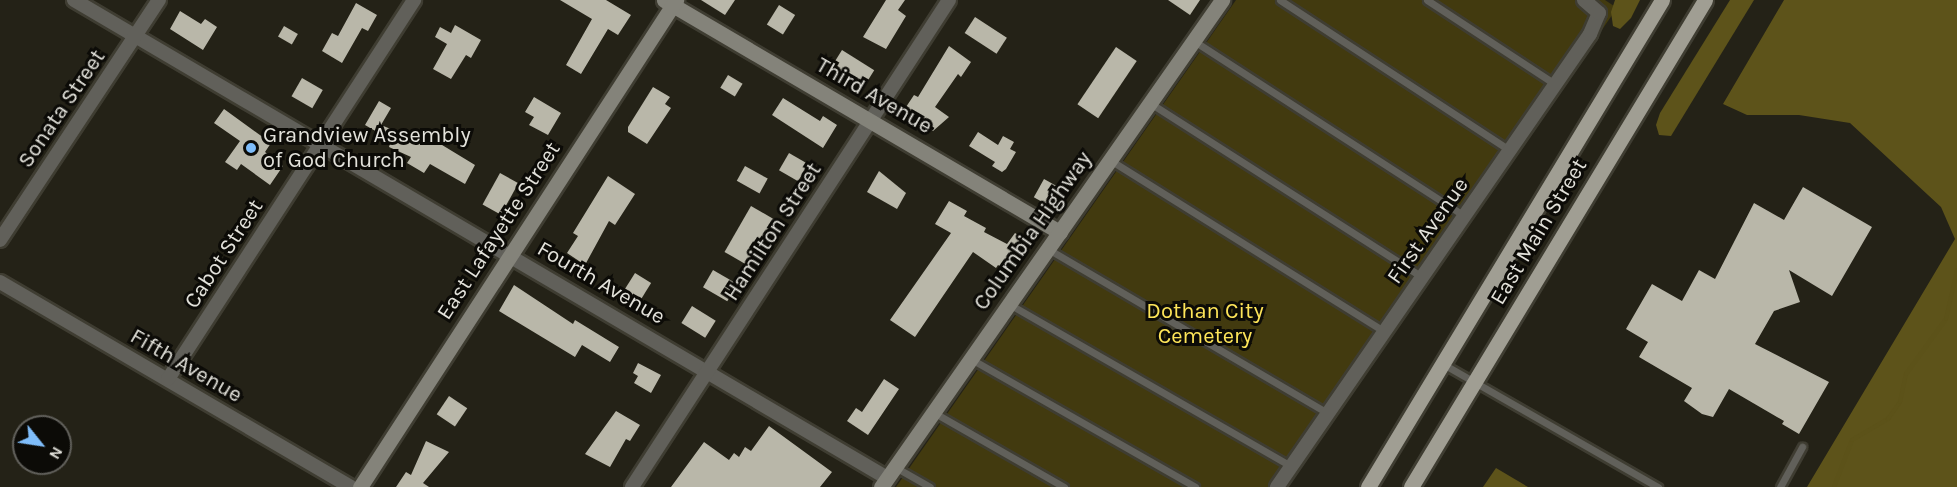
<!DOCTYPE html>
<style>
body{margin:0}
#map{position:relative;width:1957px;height:487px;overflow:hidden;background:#242217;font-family:Karla,sans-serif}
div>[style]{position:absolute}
.green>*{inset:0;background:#423a0f}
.forest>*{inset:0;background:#5d531a}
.stream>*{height:4px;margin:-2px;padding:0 2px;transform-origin:2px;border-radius:2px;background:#5c5219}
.building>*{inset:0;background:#b9b7a9;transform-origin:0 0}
.roads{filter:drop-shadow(2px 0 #3f3d32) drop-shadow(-2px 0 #3f3d32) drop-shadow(0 2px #3f3d32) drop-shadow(0 -2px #3f3d32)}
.lane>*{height:7px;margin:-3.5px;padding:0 3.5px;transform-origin:3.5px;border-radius:3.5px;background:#61605a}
.street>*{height:14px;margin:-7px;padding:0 7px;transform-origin:7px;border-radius:7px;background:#61605a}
.secondary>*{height:15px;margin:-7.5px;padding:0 7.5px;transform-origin:7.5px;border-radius:7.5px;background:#84837a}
.primary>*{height:15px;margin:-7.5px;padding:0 7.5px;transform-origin:7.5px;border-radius:7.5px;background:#a09e93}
.dots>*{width:16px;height:16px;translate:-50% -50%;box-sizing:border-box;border:3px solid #0c0b07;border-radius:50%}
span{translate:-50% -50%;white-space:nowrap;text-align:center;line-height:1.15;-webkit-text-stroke:6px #0c0b07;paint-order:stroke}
.street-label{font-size:22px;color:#e3e2db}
.poi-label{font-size:22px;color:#e3e2db}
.left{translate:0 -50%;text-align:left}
.park-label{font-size:22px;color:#fee559}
.north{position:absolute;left:12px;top:415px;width:60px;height:60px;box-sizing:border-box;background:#0c0b07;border:2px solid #62615c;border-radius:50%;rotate:120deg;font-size:16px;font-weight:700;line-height:24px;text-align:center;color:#e3e2db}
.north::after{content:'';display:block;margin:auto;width:21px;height:27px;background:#7fbdfa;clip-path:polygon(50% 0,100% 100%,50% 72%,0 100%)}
</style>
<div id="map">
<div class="green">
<div style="clip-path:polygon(1236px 0,1605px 0,1617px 8px,1286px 487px,896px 487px)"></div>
</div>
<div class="forest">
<div style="clip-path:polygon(1615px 0,1640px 0,1631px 18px,1620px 29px,1613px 26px,1611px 12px)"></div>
<div style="clip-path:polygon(1730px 0,1754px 0,1671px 136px,1659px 135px,1656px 125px,1660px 113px)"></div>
<div style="clip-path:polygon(1784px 0,1957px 0,1957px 487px,1807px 487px,1955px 239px,1941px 207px,1850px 123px,1799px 115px,1747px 115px,1723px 104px)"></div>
<div style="clip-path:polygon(1496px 468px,1528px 487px,1483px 487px)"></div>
</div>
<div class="stream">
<div style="left:1834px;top:487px;width:50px;rotate:-69deg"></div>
<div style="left:1852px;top:440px;width:42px;rotate:-30.3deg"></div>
<div style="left:1888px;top:419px;width:21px;rotate:-55deg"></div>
<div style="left:1900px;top:402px;width:29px;rotate:-78deg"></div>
<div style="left:1906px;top:374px;width:68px;rotate:-54deg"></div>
<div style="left:1946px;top:319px;width:50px;rotate:-77.3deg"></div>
</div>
<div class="building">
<div style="clip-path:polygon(560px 0,606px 0,631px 15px,618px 35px,608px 29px,581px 74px,566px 65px,592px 19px)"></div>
<div style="clip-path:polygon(701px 0,735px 0,725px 15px)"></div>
<div style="clip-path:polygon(886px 0,905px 0,898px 10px,906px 16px,886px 49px,863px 37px)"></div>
<div style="clip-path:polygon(1168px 0,1200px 0,1190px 15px)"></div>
<div style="clip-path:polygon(356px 3px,377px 15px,368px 31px,362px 28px,342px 63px,322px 51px,332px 33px,338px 36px)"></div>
<div style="left:779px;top:5px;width:19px;height:23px;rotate:32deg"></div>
<div style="clip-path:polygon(180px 11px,201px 24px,205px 19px,217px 27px,203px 50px,170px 29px)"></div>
<div style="left:975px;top:17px;width:38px;height:19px;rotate:33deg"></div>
<div style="clip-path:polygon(455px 25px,481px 40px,471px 58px,466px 55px,451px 79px,433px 69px,447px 44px,435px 37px,440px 27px,451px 33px)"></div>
<div style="left:284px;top:26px;width:16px;height:12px;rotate:30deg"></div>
<div style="clip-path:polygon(949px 46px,971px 62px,961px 77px,958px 74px,935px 107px,949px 117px,933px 131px,904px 110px,914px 95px,918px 97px)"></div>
<div style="left:1116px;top:47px;width:25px;height:69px;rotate:34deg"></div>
<div style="left:842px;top:50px;width:38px;height:21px;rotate:32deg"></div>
<div style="left:728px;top:75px;width:17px;height:15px;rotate:31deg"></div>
<div style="left:302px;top:78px;width:24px;height:21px;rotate:30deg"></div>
<div style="clip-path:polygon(653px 87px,670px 97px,665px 104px,671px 108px,647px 144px,628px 132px,628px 127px)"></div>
<div style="clip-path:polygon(534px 97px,561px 113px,548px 135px,529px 125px,534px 117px,525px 112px)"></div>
<div style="clip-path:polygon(783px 98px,820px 121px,823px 116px,837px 125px,823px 148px,772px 115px)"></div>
<div style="clip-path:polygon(379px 101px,391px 108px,381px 125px,420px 141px,424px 134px,475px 165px,465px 184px,430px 164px,424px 173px,407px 163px,411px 157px,389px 147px,391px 140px,365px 125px)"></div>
<div style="clip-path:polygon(224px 109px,271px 143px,265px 152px,283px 166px,270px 185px,241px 164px,237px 170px,225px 162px,240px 141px,214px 123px)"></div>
<div style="clip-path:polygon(978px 132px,998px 145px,1003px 136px,1014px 142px,1010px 149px,1016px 152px,1006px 169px,1002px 172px,992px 166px,995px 162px,969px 146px)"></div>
<div style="left:789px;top:153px;width:22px;height:20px;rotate:30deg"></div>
<div style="left:745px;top:166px;width:26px;height:17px;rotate:29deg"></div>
<div style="clip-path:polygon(879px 171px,906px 193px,897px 209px,867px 192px)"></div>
<div style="left:500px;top:173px;width:21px;height:36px;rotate:29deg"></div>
<div style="clip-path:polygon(608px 176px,635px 194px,615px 225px,609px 221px,585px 265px,567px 253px,578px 236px,573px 233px)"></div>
<div style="left:1044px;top:179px;width:18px;height:21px;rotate:29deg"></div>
<div style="clip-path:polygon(1803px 187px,1872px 227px,1832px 296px,1789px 270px,1800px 302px,1774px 311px,1755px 344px,1829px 382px,1799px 434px,1782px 424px,1784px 421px,1729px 389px,1713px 417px,1702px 414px,1684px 401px,1692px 388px,1639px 357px,1648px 342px,1626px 329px,1652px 284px,1682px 301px,1699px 270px,1715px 279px,1754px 203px,1784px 220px)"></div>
<div style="clip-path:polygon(949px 201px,967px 211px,964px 216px,986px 228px,984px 232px,1007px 244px,1015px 233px,1026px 240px,1006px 270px,998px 265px,996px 268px,973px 252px,915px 337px,890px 320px,951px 233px,935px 224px)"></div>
<div style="left:751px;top:206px;width:28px;height:53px;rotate:30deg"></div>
<div style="left:713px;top:270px;width:28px;height:20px;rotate:30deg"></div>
<div style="left:635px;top:273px;width:19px;height:24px;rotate:32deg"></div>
<div style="clip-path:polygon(514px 285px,573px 324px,575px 320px,619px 347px,610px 362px,582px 345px,575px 357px,499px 311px)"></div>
<div style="left:692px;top:306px;width:28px;height:20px;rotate:32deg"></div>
<div style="clip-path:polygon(638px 363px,661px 375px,651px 393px,634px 383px,638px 376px,633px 373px)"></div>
<div style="clip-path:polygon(884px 379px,899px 389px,868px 435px,847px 421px,856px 408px,862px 412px)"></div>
<div style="left:449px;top:396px;width:22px;height:22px;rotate:34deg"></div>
<div style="clip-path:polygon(616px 411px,640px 425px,630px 441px,626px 439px,610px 467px,585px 454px)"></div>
<div style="clip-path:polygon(769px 426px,832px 472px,820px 487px,671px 487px,704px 442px,729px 460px,734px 453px,739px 457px,745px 447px,751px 451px)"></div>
<div style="clip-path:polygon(426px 441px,449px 452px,423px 483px,429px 487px,396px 487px,406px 472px,411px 475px)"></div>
</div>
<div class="roads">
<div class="lane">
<div style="left:1280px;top:0;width:274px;rotate:33.2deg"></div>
<div style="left:1427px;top:0;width:153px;rotate:33.3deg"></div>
<div style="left:1194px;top:41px;width:322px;rotate:32.9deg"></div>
<div style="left:1150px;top:103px;width:323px;rotate:32.6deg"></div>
<div style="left:1110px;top:160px;width:323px;rotate:32deg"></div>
<div style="left:1048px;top:249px;width:324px;rotate:30.4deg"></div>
<div style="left:1009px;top:304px;width:325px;rotate:29.9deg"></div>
<div style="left:971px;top:359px;width:258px;rotate:29.7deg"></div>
<div style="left:1443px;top:364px;width:248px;rotate:29.8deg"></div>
<div style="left:933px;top:412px;width:151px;rotate:29.8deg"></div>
<div style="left:895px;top:467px;width:40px;rotate:29.7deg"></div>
<div style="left:1780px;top:487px;width:46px;rotate:-61.2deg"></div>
</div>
<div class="street">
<div style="left:74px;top:0;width:943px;rotate:30.45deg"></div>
<div style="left:0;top:240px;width:288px;rotate:-56.5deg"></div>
<div style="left:0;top:282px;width:406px;rotate:30.3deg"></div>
<div style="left:168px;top:379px;width:452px;rotate:-57deg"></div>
<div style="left:632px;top:487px;width:581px;rotate:-56.94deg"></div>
<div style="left:1277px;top:487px;width:551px;rotate:-55.36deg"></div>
<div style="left:1590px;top:34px;width:23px;rotate:-67deg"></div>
<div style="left:1599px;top:13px;width:20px;rotate:-139deg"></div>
</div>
<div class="secondary">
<div style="left:664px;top:0;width:459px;rotate:30.4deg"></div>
<div style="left:360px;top:487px;width:581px;rotate:-57.02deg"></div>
<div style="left:881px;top:487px;width:595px;rotate:-55deg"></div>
</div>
<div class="primary">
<div style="left:1368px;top:487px;width:569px;rotate:-58.88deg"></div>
<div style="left:1411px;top:487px;width:569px;rotate:-58.88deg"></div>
</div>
</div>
<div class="dots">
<div style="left:251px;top:148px;background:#7fbdfa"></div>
</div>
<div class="street-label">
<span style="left:874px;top:96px;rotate:30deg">Third Avenue</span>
<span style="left:62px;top:109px;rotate:-56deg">Sonata Street</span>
<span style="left:499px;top:231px;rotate:-57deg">East Lafayette Street</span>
<span style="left:1033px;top:231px;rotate:-55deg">Columbia Highway</span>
<span style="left:1428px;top:231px;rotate:-55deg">First Avenue</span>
<span style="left:773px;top:232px;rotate:-57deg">Hamilton Street</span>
<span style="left:1539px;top:232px;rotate:-59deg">East Main Street</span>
<span style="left:224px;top:254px;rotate:-57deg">Cabot Street</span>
<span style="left:601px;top:283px;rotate:30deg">Fourth Avenue</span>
<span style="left:186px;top:366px;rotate:30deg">Fifth Avenue</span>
</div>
<div class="poi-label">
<span class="left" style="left:263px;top:148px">Grandview Assembly<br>of God Church</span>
</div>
<div class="park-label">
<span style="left:1205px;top:324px">Dothan City<br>Cemetery</span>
</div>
<div class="north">N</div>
</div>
